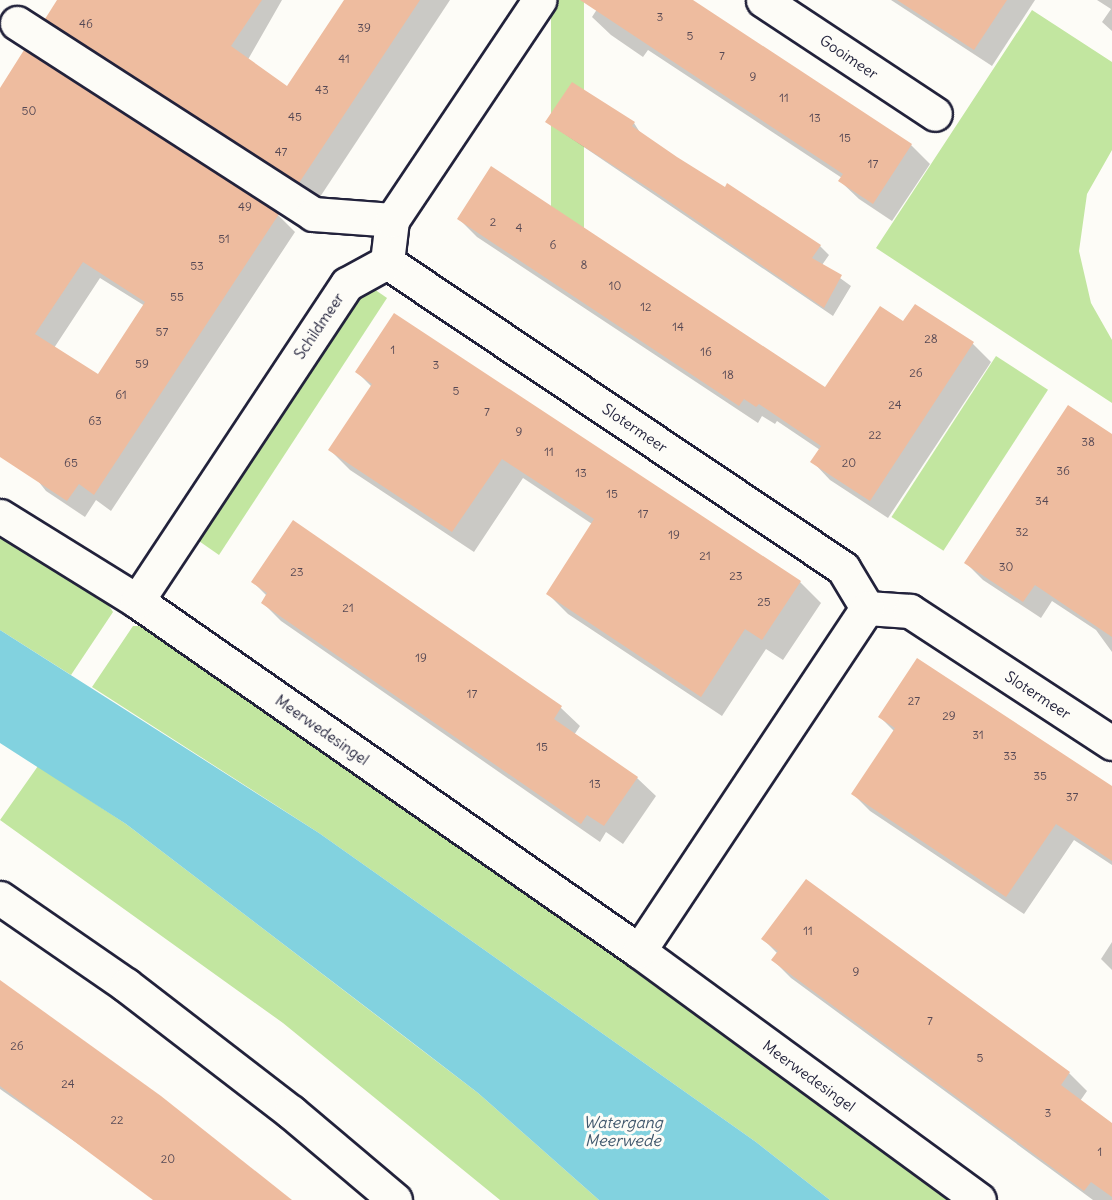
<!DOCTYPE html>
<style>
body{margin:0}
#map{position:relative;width:1112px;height:1200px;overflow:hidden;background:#fdfcf7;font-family:Delius,sans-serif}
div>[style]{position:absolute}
.green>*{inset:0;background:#c2e6a0;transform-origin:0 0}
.water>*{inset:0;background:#82d2df}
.shadow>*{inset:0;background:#0003}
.building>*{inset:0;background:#eebc9f}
.roads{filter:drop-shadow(2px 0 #22223b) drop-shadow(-2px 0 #22223b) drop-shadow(0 2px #22223b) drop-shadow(0 -2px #22223b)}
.minor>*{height:33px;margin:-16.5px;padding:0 16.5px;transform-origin:16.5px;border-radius:16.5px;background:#fdfcf7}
span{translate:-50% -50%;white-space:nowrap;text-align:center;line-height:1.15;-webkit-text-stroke:6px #fdfcf7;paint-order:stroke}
.number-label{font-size:12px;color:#554854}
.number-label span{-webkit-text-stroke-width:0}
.street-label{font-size:15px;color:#22223b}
.water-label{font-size:16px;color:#3f576c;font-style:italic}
</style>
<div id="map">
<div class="green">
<div style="left:551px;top:0;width:33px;height:243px"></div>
<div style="clip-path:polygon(1032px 10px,1112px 62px,1112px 150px,1087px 194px,1079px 251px,1091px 303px,1112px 340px,1112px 403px,876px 248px)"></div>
<div style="clip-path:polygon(374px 289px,387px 298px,219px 555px,196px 539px,355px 297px)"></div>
<div style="left:996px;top:356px;width:62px;height:192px;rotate:33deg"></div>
<div style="clip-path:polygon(0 531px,108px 604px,113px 612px,71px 675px,0 630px)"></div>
<div style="clip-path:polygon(133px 626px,142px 626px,299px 724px,957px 1200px,830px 1200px,756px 1142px,319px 833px,92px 687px)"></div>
<div style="clip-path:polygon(38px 766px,126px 824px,478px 1093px,599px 1200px,500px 1200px,283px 1023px,0 820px)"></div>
</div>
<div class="water">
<div style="clip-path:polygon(0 630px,319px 833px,756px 1142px,830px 1200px,599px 1200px,478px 1093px,413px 1043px,126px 824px,0 743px)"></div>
</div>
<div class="shadow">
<div style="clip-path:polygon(59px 0,282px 0,246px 63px,248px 65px,208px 128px,62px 34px,47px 18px)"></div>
<div style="clip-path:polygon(346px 0,450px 0,318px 200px,265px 166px,247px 148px)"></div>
<div style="clip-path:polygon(603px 0,690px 0,911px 145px,930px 164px,892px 221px,859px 199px,840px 181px,842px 178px,648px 50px,643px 57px,611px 35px,592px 17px)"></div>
<div style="clip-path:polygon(891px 0,1035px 0,992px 66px)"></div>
<div style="clip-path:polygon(1097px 0,1112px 0,1112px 31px,1102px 22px,1111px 9px)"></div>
<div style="clip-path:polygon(evenodd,0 91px,278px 215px,295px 232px,111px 511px,96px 500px,85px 517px,46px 491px,0 433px,0 91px,100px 278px,145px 306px,98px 375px,54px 348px,100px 278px)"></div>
<div style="clip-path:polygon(547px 122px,634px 123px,641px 134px,676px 158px,820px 246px,829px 255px,822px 265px,851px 286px,833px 316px)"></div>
<div style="clip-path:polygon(459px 219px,825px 389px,903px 324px,973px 344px,991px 362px,888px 518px,830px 480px,812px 461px,820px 450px,777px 421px,775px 424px,762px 416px,758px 423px,477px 237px)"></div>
<div style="clip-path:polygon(357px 372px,800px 582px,821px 603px,783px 660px,766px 649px,722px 716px,568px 614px,548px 594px,592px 524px,523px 478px,474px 552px,350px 470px,330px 450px,372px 387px)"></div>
<div style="clip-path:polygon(1112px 436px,1112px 652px,1096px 630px,1052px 601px,1041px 618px,983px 580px,966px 563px)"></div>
<div style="clip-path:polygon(294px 522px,561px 708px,580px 726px,574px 735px,637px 778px,656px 796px,623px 844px,606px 832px,600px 842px,281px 621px,263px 603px,267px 596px,253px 582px)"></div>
<div style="clip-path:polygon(880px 717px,1112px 788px,1112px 865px,1074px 840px,1024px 914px,870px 811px,853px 794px,895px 732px)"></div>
<div style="clip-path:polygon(763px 939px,1069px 1073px,1087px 1091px,1080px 1101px,1112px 1124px,1112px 1200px,1093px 1200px,791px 978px,773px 960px,778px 954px)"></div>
<div style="clip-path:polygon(1112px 942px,1112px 970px,1101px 959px)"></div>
<div style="clip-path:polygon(0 982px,287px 1200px,158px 1200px,0 1089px)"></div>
</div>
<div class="building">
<div style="clip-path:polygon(57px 0,262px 0,231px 46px,287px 86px,344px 0,420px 0,299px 183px,45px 19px)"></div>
<div style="clip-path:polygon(580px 0,693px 0,912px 144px,873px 204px,838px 181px,843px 174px)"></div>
<div style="clip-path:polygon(897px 0,1007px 0,974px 50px)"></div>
<div style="clip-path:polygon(evenodd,24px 50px,279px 214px,94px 495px,79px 484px,67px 501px,0 457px,0 88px,24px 50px,83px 262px,145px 302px,98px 374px,35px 334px,83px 262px)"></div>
<div style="clip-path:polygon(572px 82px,635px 122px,632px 126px,677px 157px,725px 187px,727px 183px,821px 245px,812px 258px,842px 275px,824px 308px,655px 192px,545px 122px)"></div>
<div style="clip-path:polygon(491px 166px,825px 387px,880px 306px,903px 321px,915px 304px,974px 342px,870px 501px,810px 462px,821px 446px,759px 404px,756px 407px,744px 399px,739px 406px,457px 219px)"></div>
<div style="clip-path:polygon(394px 313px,801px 581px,762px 640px,745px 629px,701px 697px,546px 594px,594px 519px,502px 459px,452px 532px,328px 450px,372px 384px,355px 372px)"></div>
<div style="clip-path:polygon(1068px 405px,1112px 434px,1112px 637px,1035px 585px,1023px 602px,964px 563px)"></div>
<div style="clip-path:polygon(293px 520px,562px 706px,554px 719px,638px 777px,604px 826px,587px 815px,581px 824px,261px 603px,267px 593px,251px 582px)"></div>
<div style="clip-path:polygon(917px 658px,1112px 786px,1112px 861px,1056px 824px,1006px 897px,851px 794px,895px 728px,878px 717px)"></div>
<div style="clip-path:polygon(806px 879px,1070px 1072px,1061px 1085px,1112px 1123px,1112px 1197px,1091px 1182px,1084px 1191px,771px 960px,778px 951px,761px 939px)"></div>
<div style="clip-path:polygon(0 980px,161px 1096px,292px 1200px,153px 1200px,0 1086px)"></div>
</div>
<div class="roads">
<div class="minor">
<div style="left:763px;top:0;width:206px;rotate:33.5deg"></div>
<div style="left:17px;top:23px;width:352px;rotate:32.8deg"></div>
<div style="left:313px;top:214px;width:79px;rotate:4.3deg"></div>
<div style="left:387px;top:262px;width:549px;rotate:33.86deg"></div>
<div style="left:843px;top:568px;width:47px;rotate:59deg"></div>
<div style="left:867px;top:608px;width:43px;rotate:4deg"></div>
<div style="left:910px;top:611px;width:241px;rotate:33.2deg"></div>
<div style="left:0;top:516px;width:161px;rotate:31.8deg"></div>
<div style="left:137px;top:601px;width:612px;rotate:34.88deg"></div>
<div style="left:639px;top:951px;width:421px;rotate:36.2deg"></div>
<div style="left:137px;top:601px;width:380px;rotate:-56.5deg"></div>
<div style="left:347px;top:284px;width:46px;rotate:-28.8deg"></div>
<div style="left:387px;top:262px;width:42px;rotate:-83.2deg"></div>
<div style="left:392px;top:220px;width:265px;rotate:-56.2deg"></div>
<div style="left:0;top:898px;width:153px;rotate:34.6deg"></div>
<div style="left:126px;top:985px;width:208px;rotate:37.6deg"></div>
<div style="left:291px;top:1112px;width:136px;rotate:40.2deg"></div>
<div style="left:639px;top:951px;width:412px;rotate:-56.4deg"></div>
</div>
</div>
<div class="number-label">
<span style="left:660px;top:17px">3</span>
<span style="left:86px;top:24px">46</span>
<span style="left:364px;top:28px">39</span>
<span style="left:690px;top:36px">5</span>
<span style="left:722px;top:56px">7</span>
<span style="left:344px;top:59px">41</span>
<span style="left:753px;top:77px">9</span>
<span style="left:322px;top:90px">43</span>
<span style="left:784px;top:98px">11</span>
<span style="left:29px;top:111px">50</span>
<span style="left:295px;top:117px">45</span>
<span style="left:815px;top:118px">13</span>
<span style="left:845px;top:138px">15</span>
<span style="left:281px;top:152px">47</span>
<span style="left:873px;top:164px">17</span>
<span style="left:245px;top:207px">49</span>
<span style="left:493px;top:222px">2</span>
<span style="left:519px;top:228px">4</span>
<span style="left:224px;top:239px">51</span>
<span style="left:553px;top:245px">6</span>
<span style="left:584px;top:265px">8</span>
<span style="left:197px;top:266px">53</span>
<span style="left:615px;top:286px">10</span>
<span style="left:177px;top:297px">55</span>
<span style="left:646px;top:307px">12</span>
<span style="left:678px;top:327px">14</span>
<span style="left:162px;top:332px">57</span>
<span style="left:931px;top:339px">28</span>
<span style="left:393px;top:350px">1</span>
<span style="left:706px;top:352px">16</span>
<span style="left:142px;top:364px">59</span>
<span style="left:436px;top:365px">3</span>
<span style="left:916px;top:373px">26</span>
<span style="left:728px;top:375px">18</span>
<span style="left:456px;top:391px">5</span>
<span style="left:121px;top:395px">61</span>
<span style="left:895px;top:405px">24</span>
<span style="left:487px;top:412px">7</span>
<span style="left:95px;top:421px">63</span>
<span style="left:519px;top:432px">9</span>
<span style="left:875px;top:435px">22</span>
<span style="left:1088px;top:442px">38</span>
<span style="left:549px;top:452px">11</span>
<span style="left:71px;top:463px">65</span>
<span style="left:849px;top:463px">20</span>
<span style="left:1063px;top:471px">36</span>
<span style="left:581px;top:473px">13</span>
<span style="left:612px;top:494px">15</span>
<span style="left:1042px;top:501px">34</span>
<span style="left:643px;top:514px">17</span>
<span style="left:1022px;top:532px">32</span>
<span style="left:674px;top:535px">19</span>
<span style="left:705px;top:556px">21</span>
<span style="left:1006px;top:567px">30</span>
<span style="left:297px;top:572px">23</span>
<span style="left:736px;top:576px">23</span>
<span style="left:764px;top:602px">25</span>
<span style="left:348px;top:608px">21</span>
<span style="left:421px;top:658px">19</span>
<span style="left:472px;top:694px">17</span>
<span style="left:914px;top:701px">27</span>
<span style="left:949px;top:716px">29</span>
<span style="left:978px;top:735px">31</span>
<span style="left:542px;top:747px">15</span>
<span style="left:1010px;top:756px">33</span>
<span style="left:1040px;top:776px">35</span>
<span style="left:595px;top:784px">13</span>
<span style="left:1072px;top:797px">37</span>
<span style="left:808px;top:931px">11</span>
<span style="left:856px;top:972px">9</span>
<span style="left:930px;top:1021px">7</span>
<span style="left:17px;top:1046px">26</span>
<span style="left:980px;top:1058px">5</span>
<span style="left:68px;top:1084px">24</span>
<span style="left:1048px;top:1113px">3</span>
<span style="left:117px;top:1120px">22</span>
<span style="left:1100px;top:1152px">1</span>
<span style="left:168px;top:1159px">20</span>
</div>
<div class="street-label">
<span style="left:849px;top:57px;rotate:34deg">Gooimeer</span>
<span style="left:319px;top:326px;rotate:-56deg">Schildmeer</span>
<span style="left:635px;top:428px;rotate:34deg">Slotermeer</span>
<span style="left:1038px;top:695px;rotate:33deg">Slotermeer</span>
<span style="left:322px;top:730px;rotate:35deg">Meerwedesingel</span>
<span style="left:809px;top:1076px;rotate:36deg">Meerwedesingel</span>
</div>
<div class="water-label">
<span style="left:623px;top:1131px">Watergang<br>Meerwede</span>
</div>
</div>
